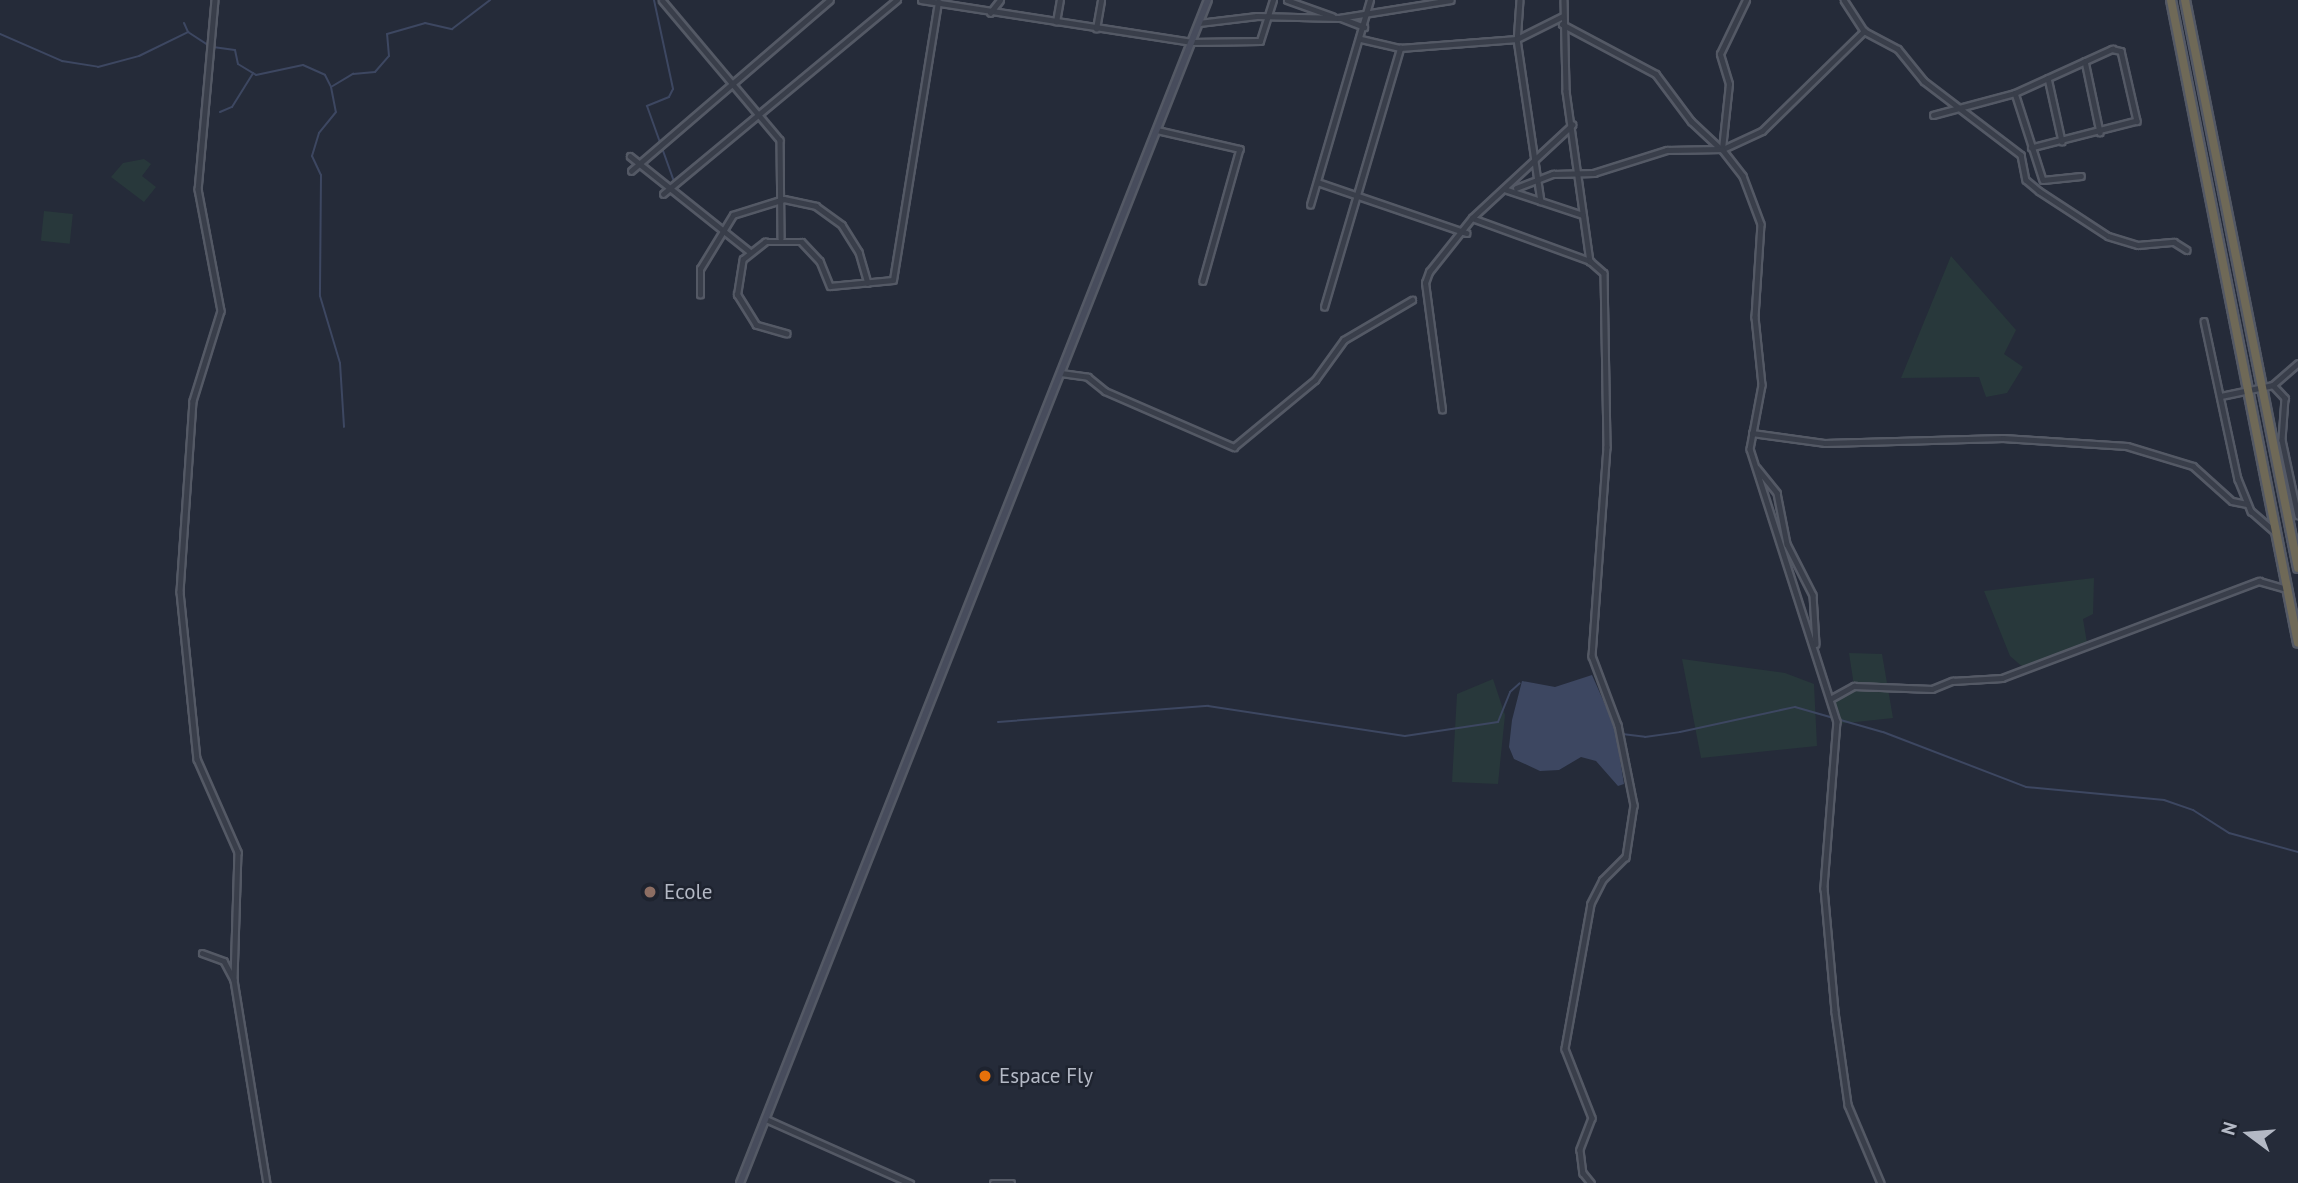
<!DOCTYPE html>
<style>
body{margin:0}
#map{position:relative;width:2298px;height:1183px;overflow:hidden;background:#252b39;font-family:"PT Sans",sans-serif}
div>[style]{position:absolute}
.green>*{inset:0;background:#28383b;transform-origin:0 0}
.water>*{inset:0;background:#3d4761}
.stream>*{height:2px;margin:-1px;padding:0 1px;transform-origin:1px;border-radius:1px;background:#3d4761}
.roads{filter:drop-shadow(2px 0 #545965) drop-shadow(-2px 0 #545965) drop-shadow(0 2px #545965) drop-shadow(0 -2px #545965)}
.street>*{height:4.5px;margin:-2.25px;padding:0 2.25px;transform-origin:2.25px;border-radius:2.25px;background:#393e4a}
.secondary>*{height:6px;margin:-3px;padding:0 3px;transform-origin:3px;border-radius:3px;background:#474c5c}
.highway>*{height:8px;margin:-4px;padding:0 4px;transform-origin:4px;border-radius:4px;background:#6f6957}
.dots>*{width:19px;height:19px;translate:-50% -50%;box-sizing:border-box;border:4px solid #1e232f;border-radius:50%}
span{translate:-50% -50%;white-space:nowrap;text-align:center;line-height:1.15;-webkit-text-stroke:5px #1e232f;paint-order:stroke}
.poi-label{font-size:21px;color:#b4b9c5}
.left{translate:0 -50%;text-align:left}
.north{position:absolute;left:2214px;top:1099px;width:70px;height:70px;-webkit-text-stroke:5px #1e232f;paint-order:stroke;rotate:286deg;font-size:19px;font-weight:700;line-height:28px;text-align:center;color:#b4b9c5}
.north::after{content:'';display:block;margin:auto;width:24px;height:32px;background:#b4b9c5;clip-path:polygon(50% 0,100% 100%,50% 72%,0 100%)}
</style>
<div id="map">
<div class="green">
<div style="clip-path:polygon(144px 159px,151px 164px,142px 176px,156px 187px,144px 202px,111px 177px,123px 163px)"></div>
<div style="left:44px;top:211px;width:29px;height:30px;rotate:6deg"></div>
<div style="clip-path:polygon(1951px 256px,2016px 330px,2004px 354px,2023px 367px,2007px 393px,1986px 397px,1979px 377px,1901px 378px)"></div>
<div style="clip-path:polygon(2094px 578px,2093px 614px,2083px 619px,2088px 649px,2053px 655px,2025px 669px,2010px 656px,1984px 591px)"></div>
<div style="clip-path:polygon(1849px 653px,1882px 654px,1893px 718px,1837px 724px,1832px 699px,1854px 686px)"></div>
<div style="clip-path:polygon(1682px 659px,1785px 673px,1814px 684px,1817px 746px,1701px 758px)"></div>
<div style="clip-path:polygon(1493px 679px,1505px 715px,1498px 784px,1452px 782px,1457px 694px)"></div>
</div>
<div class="water">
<div style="clip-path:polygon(1592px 675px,1615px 727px,1624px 784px,1618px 786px,1596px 761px,1581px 757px,1559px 770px,1540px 771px,1514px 759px,1509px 747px,1512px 720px,1522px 681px,1555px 687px)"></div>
</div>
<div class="stream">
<div style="left:654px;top:0;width:91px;rotate:77.9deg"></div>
<div style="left:673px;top:89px;width:9px;rotate:117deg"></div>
<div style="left:669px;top:97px;width:24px;rotate:158deg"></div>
<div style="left:647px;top:106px;width:89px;rotate:70.3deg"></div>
<div style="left:184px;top:23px;width:10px;rotate:66deg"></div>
<div style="left:188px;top:32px;width:24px;rotate:33deg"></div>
<div style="left:0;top:34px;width:68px;rotate:23.5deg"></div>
<div style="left:62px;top:61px;width:36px;rotate:9deg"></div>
<div style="left:98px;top:67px;width:42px;rotate:-15deg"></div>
<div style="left:139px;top:56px;width:55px;rotate:-26.1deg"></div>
<div style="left:213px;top:47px;width:22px;rotate:8deg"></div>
<div style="left:235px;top:50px;width:14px;rotate:78deg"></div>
<div style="left:238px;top:64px;width:21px;rotate:31deg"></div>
<div style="left:256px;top:75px;width:48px;rotate:-12deg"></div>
<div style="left:303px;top:65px;width:24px;rotate:24deg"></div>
<div style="left:325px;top:75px;width:13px;rotate:63deg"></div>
<div style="left:331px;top:87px;width:26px;rotate:-31deg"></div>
<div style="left:353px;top:74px;width:22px;rotate:-5deg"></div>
<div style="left:375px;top:72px;width:21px;rotate:-49deg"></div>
<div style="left:389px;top:56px;width:22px;rotate:-95deg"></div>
<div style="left:387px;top:34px;width:40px;rotate:-16deg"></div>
<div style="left:425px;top:23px;width:28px;rotate:13deg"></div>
<div style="left:452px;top:29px;width:48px;rotate:-37.3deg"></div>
<div style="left:331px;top:87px;width:25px;rotate:79deg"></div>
<div style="left:336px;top:112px;width:27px;rotate:129deg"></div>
<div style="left:319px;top:133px;width:24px;rotate:107deg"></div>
<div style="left:312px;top:156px;width:21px;rotate:65deg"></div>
<div style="left:321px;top:175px;width:121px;rotate:90.5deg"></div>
<div style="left:320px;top:296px;width:70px;rotate:73.4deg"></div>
<div style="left:340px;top:363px;width:64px;rotate:86.4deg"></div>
<div style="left:220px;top:112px;width:13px;rotate:-23deg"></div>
<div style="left:232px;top:107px;width:40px;rotate:-58deg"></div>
<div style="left:998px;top:722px;width:211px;rotate:-4.4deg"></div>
<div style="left:1208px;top:706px;width:199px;rotate:8.7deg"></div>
<div style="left:1405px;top:736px;width:94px;rotate:-8.6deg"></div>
<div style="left:1498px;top:722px;width:32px;rotate:-68deg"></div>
<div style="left:1510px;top:692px;width:13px;rotate:-42deg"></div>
<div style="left:1614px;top:733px;width:31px;rotate:7deg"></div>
<div style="left:1645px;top:737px;width:35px;rotate:-8deg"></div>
<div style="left:1680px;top:732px;width:118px;rotate:-12.3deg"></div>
<div style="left:1795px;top:707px;width:91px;rotate:15.9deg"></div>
<div style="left:1883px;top:732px;width:153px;rotate:21deg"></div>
<div style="left:2026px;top:787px;width:139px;rotate:5.4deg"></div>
<div style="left:2164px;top:800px;width:31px;rotate:19deg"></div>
<div style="left:2193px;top:810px;width:43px;rotate:32.6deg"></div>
<div style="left:2229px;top:833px;width:72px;rotate:15.4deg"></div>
</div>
<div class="roads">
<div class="street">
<div style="left:215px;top:0;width:190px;rotate:95.1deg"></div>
<div style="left:198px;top:189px;width:124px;rotate:79.3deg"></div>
<div style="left:221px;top:311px;width:94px;rotate:107.3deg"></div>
<div style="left:193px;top:401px;width:191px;rotate:93.9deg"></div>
<div style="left:180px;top:592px;width:168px;rotate:84.2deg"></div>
<div style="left:197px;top:759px;width:102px;rotate:66.2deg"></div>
<div style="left:238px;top:852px;width:128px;rotate:91.8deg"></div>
<div style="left:662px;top:0;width:183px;rotate:49.9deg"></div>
<div style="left:780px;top:140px;width:98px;rotate:89.4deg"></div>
<div style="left:921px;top:0;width:274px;rotate:8.8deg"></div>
<div style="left:1192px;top:42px;width:68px;rotate:-0.8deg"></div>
<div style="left:1260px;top:41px;width:43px;rotate:-72.4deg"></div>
<div style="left:1287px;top:0;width:48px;rotate:19.6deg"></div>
<div style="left:1520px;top:0;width:39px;rotate:94deg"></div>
<div style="left:1517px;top:39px;width:164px;rotate:81.6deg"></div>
<div style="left:1564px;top:0;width:91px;rotate:88.7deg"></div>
<div style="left:1566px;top:91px;width:172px;rotate:82deg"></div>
<div style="left:1844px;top:0;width:37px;rotate:57deg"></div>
<div style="left:1864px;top:31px;width:38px;rotate:28deg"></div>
<div style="left:1898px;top:49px;width:41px;rotate:50.9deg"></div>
<div style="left:1924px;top:81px;width:122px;rotate:37.3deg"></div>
<div style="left:2021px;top:155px;width:25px;rotate:79deg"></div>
<div style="left:2026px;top:180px;width:17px;rotate:40deg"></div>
<div style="left:2039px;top:191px;width:82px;rotate:33.1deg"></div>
<div style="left:2108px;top:236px;width:31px;rotate:17deg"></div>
<div style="left:2138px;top:245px;width:36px;rotate:-5deg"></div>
<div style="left:2174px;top:242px;width:15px;rotate:32deg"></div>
<div style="left:990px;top:13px;width:16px;rotate:-52deg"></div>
<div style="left:1341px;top:18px;width:25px;rotate:21deg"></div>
<div style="left:1056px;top:22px;width:22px;rotate:-80deg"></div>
<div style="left:1199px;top:23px;width:58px;rotate:-6.9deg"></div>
<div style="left:1257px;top:16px;width:82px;rotate:1.4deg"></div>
<div style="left:1339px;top:18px;width:113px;rotate:-9.1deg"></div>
<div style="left:1562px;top:24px;width:106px;rotate:28deg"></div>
<div style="left:1656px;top:74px;width:59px;rotate:53.3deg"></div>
<div style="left:1691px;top:121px;width:41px;rotate:43deg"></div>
<div style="left:1096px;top:29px;width:29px;rotate:-80deg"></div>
<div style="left:1361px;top:39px;width:40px;rotate:13deg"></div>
<div style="left:1400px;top:48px;width:117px;rotate:-4.4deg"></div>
<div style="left:1517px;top:39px;width:51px;rotate:-26.6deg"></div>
<div style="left:2085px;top:61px;width:73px;rotate:78.1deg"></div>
<div style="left:2048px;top:78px;width:65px;rotate:77.5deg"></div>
<div style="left:2015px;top:93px;width:91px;rotate:72.2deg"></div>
<div style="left:2043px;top:180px;width:38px;rotate:-6deg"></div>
<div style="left:1933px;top:115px;width:85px;rotate:-15deg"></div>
<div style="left:2015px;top:93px;width:107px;rotate:-24.4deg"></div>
<div style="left:2112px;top:49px;width:9px;rotate:13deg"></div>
<div style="left:2121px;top:51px;width:72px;rotate:77.1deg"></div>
<div style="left:2137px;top:121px;width:109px;rotate:165.7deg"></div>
<div style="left:1157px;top:130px;width:85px;rotate:12.9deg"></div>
<div style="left:1240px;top:149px;width:137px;rotate:105.7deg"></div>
<div style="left:1722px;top:149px;width:65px;rotate:-83.9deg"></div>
<div style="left:1729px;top:84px;width:31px;rotate:-107deg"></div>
<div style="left:1720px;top:54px;width:60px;rotate:-64.3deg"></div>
<div style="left:1723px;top:149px;width:43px;rotate:-24.8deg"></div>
<div style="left:1762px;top:131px;width:143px;rotate:-44.4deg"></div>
<div style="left:630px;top:156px;width:152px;rotate:38.6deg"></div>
<div style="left:631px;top:171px;width:262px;rotate:-40.7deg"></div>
<div style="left:1317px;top:182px;width:158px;rotate:18.8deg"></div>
<div style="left:1516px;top:188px;width:40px;rotate:-21deg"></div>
<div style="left:1553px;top:174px;width:41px;rotate:-1.4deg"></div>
<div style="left:1594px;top:173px;width:77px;rotate:-17.5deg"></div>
<div style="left:1667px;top:150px;width:55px;rotate:-1deg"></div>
<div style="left:1722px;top:149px;width:34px;rotate:52deg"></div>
<div style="left:1743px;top:176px;width:51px;rotate:69.4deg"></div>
<div style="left:1761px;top:224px;width:93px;rotate:93.7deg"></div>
<div style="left:1755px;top:317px;width:68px;rotate:84.1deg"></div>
<div style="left:1762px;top:385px;width:65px;rotate:100.6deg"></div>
<div style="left:1750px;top:449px;width:286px;rotate:72.3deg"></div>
<div style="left:1837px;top:721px;width:168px;rotate:94.5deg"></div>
<div style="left:1824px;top:888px;width:124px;rotate:84.9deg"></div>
<div style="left:1835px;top:1012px;width:94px;rotate:82deg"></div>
<div style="left:1848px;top:1105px;width:85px;rotate:67.1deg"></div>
<div style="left:1504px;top:189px;width:83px;rotate:18.2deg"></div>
<div style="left:663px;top:194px;width:304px;rotate:-39.7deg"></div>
<div style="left:1310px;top:205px;width:214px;rotate:-73.7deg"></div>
<div style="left:1472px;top:218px;width:126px;rotate:20deg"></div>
<div style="left:1590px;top:261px;width:18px;rotate:41deg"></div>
<div style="left:1604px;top:273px;width:174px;rotate:89deg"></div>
<div style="left:1607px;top:447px;width:210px;rotate:94.1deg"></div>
<div style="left:1592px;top:656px;width:74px;rotate:69.4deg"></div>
<div style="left:1618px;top:725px;width:82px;rotate:78.7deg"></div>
<div style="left:1634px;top:805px;width:53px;rotate:98.7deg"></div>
<div style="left:1626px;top:857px;width:33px;rotate:135deg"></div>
<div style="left:1603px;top:880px;width:27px;rotate:117deg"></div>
<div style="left:1591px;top:904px;width:147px;rotate:100.2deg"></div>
<div style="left:1565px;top:1049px;width:74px;rotate:68.6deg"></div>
<div style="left:1592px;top:1118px;width:34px;rotate:111deg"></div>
<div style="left:1580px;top:1150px;width:23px;rotate:83deg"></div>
<div style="left:1583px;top:1173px;width:13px;rotate:51deg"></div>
<div style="left:700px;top:295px;width:26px;rotate:-90deg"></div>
<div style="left:700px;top:269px;width:63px;rotate:-58.6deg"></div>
<div style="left:733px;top:215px;width:53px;rotate:-17.4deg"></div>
<div style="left:784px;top:199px;width:33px;rotate:12deg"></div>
<div style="left:816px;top:206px;width:32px;rotate:36deg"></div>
<div style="left:842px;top:225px;width:32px;rotate:58deg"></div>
<div style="left:859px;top:252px;width:32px;rotate:74deg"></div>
<div style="left:1324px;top:307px;width:270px;rotate:-73.6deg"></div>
<div style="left:2204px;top:321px;width:162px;rotate:77.9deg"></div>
<div style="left:2238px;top:479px;width:35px;rotate:68deg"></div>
<div style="left:2251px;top:511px;width:32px;rotate:41deg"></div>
<div style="left:787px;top:334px;width:32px;rotate:-164deg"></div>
<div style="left:756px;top:325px;width:36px;rotate:-122deg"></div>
<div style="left:737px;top:295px;width:36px;rotate:-81deg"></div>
<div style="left:743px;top:259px;width:28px;rotate:-38deg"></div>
<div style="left:765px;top:242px;width:37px"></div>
<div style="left:802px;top:242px;width:26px;rotate:47deg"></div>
<div style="left:820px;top:261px;width:27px;rotate:68deg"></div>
<div style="left:830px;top:286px;width:63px;rotate:-5.4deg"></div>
<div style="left:893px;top:280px;width:282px;rotate:-80.8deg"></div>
<div style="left:1061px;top:373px;width:27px;rotate:8deg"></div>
<div style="left:1088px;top:377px;width:22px;rotate:39deg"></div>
<div style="left:1105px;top:391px;width:141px;rotate:23.5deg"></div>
<div style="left:1234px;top:447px;width:105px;rotate:-39.6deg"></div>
<div style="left:1315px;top:380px;width:49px;rotate:-54.1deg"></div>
<div style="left:1344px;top:340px;width:79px;rotate:-30.5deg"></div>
<div style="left:2273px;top:385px;width:18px;rotate:47deg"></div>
<div style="left:2285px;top:398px;width:42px;rotate:94.1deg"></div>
<div style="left:2282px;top:440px;width:77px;rotate:78deg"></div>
<div style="left:2221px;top:396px;width:53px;rotate:-11.9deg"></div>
<div style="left:2273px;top:385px;width:33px;rotate:-41deg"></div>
<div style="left:1442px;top:410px;width:128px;rotate:-97.6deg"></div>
<div style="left:1425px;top:283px;width:12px;rotate:-70deg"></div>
<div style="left:1429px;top:272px;width:69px;rotate:-51.5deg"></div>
<div style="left:1472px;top:218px;width:137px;rotate:-42.9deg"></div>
<div style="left:1752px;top:433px;width:74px;rotate:7.8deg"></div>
<div style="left:1825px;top:443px;width:178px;rotate:-1.6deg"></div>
<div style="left:2003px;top:438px;width:124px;rotate:3.7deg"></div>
<div style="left:2127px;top:446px;width:69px;rotate:16.9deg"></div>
<div style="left:2193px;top:466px;width:52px;rotate:41.9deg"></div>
<div style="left:2232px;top:501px;width:15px;rotate:11deg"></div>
<div style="left:1757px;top:468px;width:32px;rotate:51deg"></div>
<div style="left:1777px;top:493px;width:52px;rotate:78.9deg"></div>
<div style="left:1787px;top:544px;width:57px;rotate:63deg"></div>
<div style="left:1813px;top:595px;width:49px;rotate:86.5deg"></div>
<div style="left:1832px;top:698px;width:25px;rotate:-29deg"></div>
<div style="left:1854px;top:686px;width:78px;rotate:2.2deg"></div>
<div style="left:1932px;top:689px;width:22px;rotate:-22deg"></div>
<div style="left:1952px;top:681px;width:50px;rotate:-3.4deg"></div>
<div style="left:2002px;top:678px;width:275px;rotate:-20.7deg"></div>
<div style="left:2259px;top:581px;width:29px;rotate:16deg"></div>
<div style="left:202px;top:953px;width:23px;rotate:20deg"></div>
<div style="left:224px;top:961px;width:21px;rotate:62deg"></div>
<div style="left:234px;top:980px;width:206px;rotate:80.8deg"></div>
<div style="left:766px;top:1119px;width:158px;rotate:24deg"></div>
<div style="left:993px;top:1183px;width:19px"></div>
</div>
<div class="secondary">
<div style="left:740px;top:1183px;width:1272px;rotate:-68.42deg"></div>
</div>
<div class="highway">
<div style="left:2171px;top:0;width:655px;rotate:78.83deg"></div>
<div style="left:2185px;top:0;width:579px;rotate:78.75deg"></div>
</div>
</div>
<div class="dots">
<div style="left:650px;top:892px;background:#8d6e63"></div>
<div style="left:985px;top:1076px;background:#e8710a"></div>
</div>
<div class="poi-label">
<span class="left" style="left:664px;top:892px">Ecole</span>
<span class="left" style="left:999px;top:1076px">Espace Fly</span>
</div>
<div class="north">N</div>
</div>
